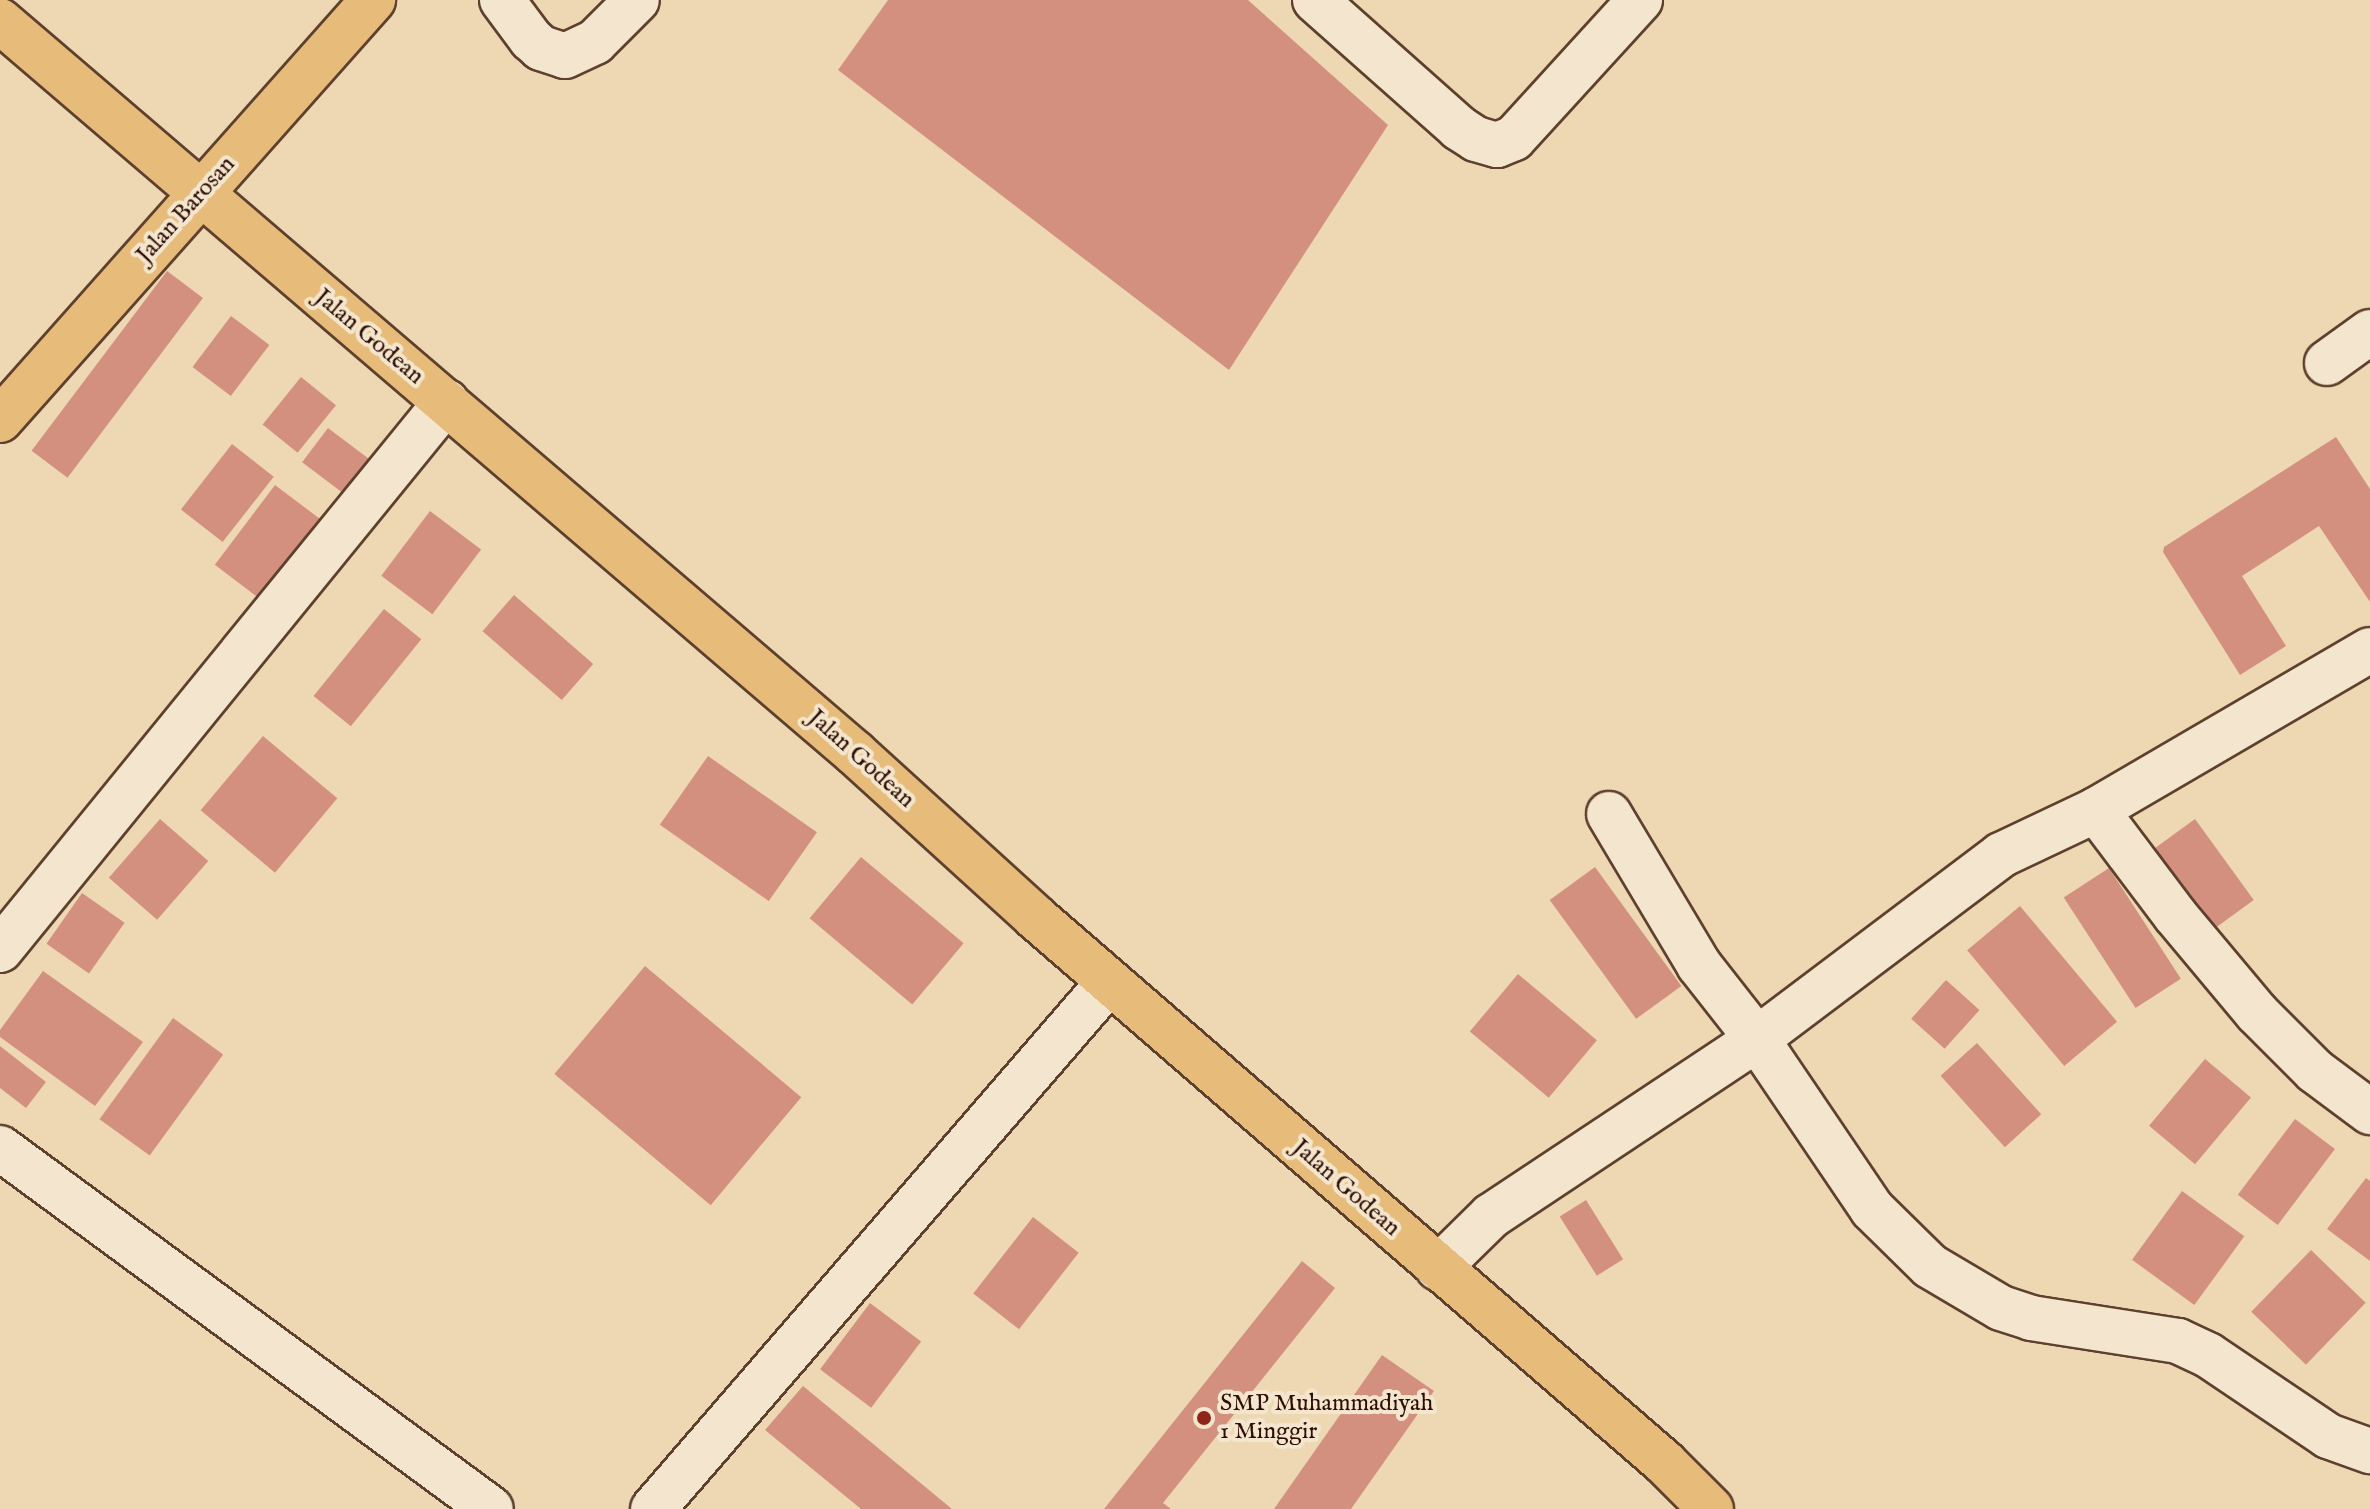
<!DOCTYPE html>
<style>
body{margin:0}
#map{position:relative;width:2370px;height:1509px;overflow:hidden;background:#eed8b4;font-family:"IM FELL English",serif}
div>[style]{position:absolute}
.building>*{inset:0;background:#d3907f;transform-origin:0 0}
.roads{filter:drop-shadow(2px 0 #5e402e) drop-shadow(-2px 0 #5e402e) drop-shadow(0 2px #5e402e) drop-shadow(0 -2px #5e402e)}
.minor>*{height:44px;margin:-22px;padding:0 22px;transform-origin:22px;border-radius:22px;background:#f4e6ce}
.major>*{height:44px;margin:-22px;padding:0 22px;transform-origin:22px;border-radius:22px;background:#e7bc7a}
.dots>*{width:22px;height:22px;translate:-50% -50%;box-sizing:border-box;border:4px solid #f4e6ce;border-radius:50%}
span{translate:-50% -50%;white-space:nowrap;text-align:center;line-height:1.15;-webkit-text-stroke:8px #f4e6ce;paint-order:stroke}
.street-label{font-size:24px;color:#2e0e02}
.poi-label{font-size:24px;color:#2e0e02}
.left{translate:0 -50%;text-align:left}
</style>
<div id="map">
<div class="building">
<div style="clip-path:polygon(888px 0,1248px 0,1388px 125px,1229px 370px,838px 70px)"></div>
<div style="left:167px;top:271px;width:45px;height:225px;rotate:37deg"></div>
<div style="left:231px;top:316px;width:48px;height:64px;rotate:37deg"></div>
<div style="left:301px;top:377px;width:45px;height:61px;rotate:39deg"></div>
<div style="left:328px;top:428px;width:71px;height:43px;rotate:37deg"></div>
<div style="clip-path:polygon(2336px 437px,2370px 489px,2370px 602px,2319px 526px,2242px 576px,2286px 646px,2240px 675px,2163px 552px,2164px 547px)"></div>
<div style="left:232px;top:444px;width:53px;height:83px;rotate:38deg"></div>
<div style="left:275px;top:485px;width:74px;height:100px;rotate:37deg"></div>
<div style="left:430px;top:511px;width:64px;height:81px;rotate:37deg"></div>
<div style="left:514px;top:595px;width:105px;height:48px;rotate:41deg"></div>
<div style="left:384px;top:609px;width:48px;height:112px;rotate:39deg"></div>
<div style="left:263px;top:736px;width:97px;height:97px;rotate:40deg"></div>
<div style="left:708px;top:756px;width:133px;height:84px;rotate:35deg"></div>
<div style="left:160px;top:819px;width:64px;height:78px;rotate:41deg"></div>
<div style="left:2195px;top:819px;width:100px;height:54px;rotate:54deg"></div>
<div style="left:861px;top:857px;width:134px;height:80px;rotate:40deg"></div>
<div style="left:1595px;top:867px;width:147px;height:56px;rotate:54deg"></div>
<div style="left:2109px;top:868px;width:132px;height:54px;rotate:57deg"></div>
<div style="left:82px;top:893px;width:52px;height:62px;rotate:35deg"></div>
<div style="left:2020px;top:906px;width:151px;height:69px;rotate:50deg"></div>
<div style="left:645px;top:966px;width:204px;height:141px;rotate:40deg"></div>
<div style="clip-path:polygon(43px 971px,143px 1042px,95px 1106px,0 1037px,0 1030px)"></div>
<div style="left:1518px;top:974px;width:103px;height:75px;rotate:40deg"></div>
<div style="left:1946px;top:980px;width:45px;height:52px;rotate:42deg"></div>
<div style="left:173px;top:1018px;width:62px;height:125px;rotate:36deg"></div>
<div style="left:1977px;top:1043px;width:96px;height:49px;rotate:48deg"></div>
<div style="clip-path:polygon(0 1046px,46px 1082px,26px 1108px,0 1088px)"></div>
<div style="left:2205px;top:1059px;width:60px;height:87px;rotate:40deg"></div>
<div style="left:2295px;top:1119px;width:50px;height:95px;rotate:37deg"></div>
<div style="clip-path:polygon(2366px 1178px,2370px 1181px,2370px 1261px,2327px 1229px)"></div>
<div style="left:2182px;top:1191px;width:77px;height:85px;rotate:36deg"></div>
<div style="left:1586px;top:1200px;width:70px;height:31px;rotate:58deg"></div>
<div style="left:1033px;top:1217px;width:58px;height:97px;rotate:38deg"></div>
<div style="left:2311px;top:1250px;width:76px;height:86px;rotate:44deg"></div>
<div style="clip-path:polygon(1302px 1261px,1335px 1288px,1163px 1503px,1171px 1509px,1104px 1509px)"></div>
<div style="left:870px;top:1303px;width:64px;height:83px;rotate:37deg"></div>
<div style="clip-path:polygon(1382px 1355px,1434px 1391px,1351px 1509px,1274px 1509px)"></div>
<div style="clip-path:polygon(803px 1386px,952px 1509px,861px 1509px,765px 1430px)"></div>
</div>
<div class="roads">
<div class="minor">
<div style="left:502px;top:0;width:49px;rotate:53.4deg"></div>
<div style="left:531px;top:39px;width:13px;rotate:42deg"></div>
<div style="left:541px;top:48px;width:25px;rotate:18deg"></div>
<div style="left:565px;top:56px;width:33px;rotate:-25deg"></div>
<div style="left:595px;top:42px;width:59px;rotate:-45deg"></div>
<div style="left:1315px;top:0;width:193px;rotate:41.6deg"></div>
<div style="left:1459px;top:128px;width:20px;rotate:33deg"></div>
<div style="left:1476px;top:139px;width:22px;rotate:16deg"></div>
<div style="left:1497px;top:145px;width:18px;rotate:-22deg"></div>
<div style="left:1514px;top:138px;width:187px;rotate:-47.6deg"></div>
<div style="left:2327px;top:363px;width:53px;rotate:-35.8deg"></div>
<div style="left:2096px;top:810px;width:131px;rotate:53deg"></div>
<div style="left:2175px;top:915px;width:128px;rotate:50.1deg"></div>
<div style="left:2257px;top:1013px;width:82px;rotate:45deg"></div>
<div style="left:2315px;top:1071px;width:69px;rotate:36.7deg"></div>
<div style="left:1609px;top:814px;width:176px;rotate:59.2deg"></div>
<div style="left:1699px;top:965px;width:94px;rotate:51.9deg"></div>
<div style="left:1757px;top:1039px;width:205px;rotate:55.9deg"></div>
<div style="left:1872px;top:1209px;width:81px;rotate:44.5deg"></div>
<div style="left:1930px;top:1266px;width:82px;rotate:30.6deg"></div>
<div style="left:2001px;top:1308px;width:32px;rotate:18deg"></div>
<div style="left:2031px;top:1318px;width:149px;rotate:8.9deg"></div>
<div style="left:2178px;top:1341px;width:33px;rotate:25deg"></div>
<div style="left:2208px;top:1355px;width:145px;rotate:34deg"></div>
<div style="left:2328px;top:1436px;width:45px;rotate:19.7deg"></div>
<div style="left:0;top:950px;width:707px;rotate:-50.86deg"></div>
<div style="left:0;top:1148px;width:609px;rotate:36.32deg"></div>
<div style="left:1438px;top:1268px;width:74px;rotate:-44.5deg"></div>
<div style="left:1491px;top:1216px;width:320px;rotate:-33.6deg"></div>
<div style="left:1757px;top:1039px;width:306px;rotate:-37deg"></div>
<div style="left:2001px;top:855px;width:105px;rotate:-25.3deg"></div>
<div style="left:2096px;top:810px;width:317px;rotate:-30.3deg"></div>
<div style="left:653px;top:1509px;width:697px;rotate:-49.13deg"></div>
</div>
<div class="major">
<div style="left:0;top:21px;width:1126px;rotate:40.57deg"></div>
<div style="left:855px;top:753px;width:244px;rotate:42.3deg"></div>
<div style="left:1035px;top:917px;width:834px;rotate:40.91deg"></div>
<div style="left:1665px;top:1463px;width:65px;rotate:45deg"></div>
<div style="left:0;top:420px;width:562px;rotate:-48.39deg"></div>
</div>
</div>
<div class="dots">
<div style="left:1204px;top:1418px;background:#8f2418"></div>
</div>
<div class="street-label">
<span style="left:186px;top:210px;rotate:-48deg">Jalan Barosan</span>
<span style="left:369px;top:337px;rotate:40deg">Jalan Godean</span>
<span style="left:861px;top:759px;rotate:42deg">Jalan Godean</span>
<span style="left:1346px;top:1188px;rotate:41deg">Jalan Godean</span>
</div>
<div class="poi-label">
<span class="left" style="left:1220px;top:1418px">SMP Muhammadiyah<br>1 Minggir</span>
</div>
</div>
